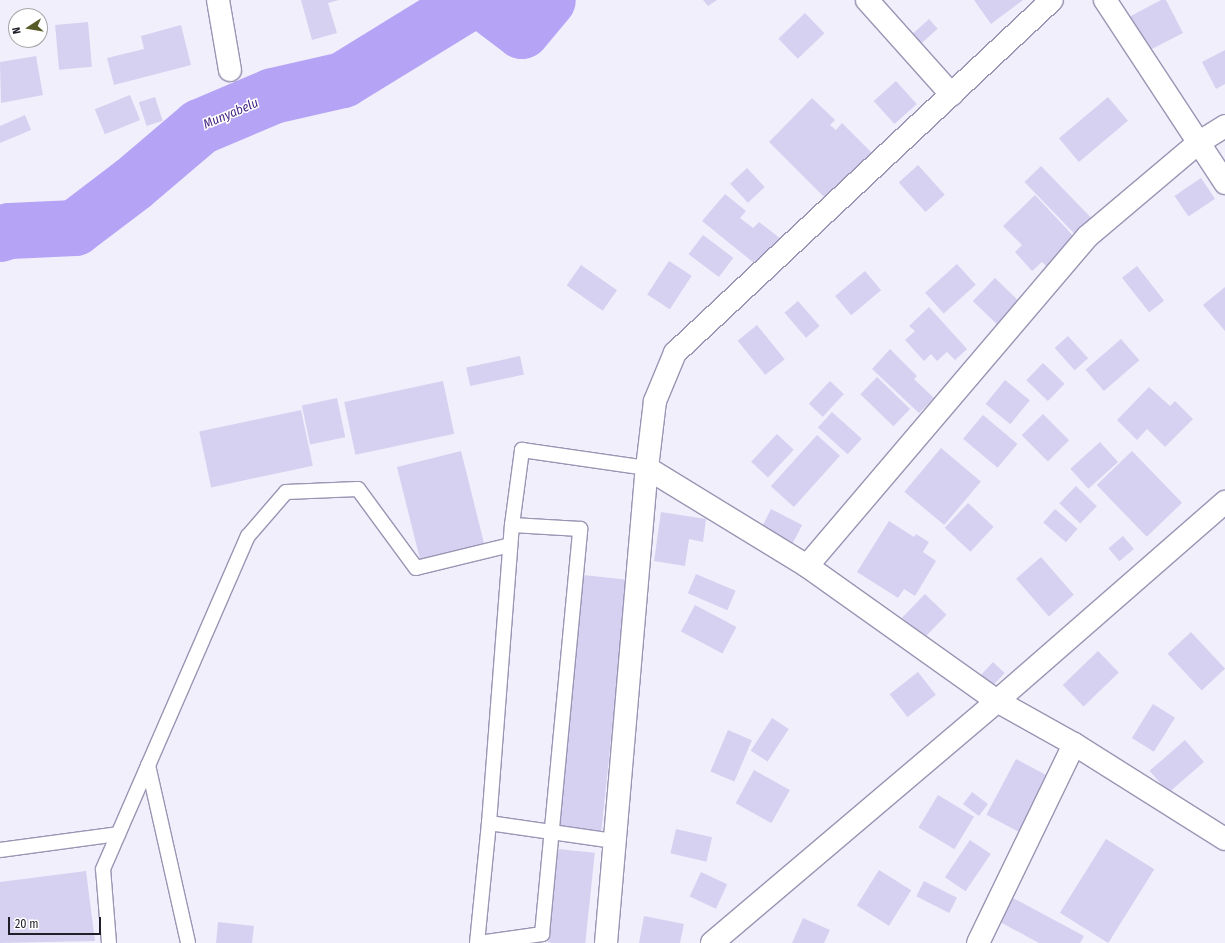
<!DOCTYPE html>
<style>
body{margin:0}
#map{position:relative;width:1225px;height:943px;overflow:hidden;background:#f1effc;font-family:"Fira Sans Condensed",sans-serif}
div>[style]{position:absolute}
.river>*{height:56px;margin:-28px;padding:0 28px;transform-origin:28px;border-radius:28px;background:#b5a4f6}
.building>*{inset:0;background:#d6d1f1;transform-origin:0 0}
.roads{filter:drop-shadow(1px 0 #9a95b3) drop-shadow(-1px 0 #9a95b3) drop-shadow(0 1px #9a95b3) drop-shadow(0 -1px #9a95b3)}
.service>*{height:14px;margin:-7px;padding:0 7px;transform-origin:7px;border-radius:7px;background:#fff}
.minor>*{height:22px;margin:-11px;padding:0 11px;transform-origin:11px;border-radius:11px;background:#fff}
.tertiary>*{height:22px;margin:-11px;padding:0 11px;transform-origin:11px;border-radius:11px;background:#fff}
span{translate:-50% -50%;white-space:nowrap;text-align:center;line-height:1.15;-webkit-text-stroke:3px #fff;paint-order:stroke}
.water-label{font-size:13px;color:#462785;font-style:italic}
.north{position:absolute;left:8px;top:8px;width:40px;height:40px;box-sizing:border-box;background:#fff;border:1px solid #a6a5aa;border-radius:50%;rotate:258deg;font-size:11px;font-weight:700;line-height:16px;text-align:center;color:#211e2a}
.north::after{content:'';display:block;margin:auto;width:14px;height:18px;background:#575b28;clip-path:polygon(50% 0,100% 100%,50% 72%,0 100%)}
.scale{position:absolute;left:8px;top:917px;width:93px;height:18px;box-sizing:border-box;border:2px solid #211e2a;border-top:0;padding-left:5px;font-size:12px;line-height:14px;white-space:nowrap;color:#211e2a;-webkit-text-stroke:3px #fff;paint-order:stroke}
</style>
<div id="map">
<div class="river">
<div style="left:481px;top:0;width:51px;rotate:37.1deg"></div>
<div style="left:522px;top:31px;width:40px;rotate:-50deg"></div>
<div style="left:0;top:234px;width:10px;rotate:-17deg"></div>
<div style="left:10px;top:231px;width:65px;rotate:-2.6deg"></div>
<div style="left:75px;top:228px;width:73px;rotate:-37.2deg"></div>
<div style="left:133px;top:184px;width:88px;rotate:-40.4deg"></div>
<div style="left:200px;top:127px;width:79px;rotate:-23deg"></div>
<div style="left:273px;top:96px;width:72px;rotate:-12.9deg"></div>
<div style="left:343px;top:80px;width:153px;rotate:-31.6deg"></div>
</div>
<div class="building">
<div style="clip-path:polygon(301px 0,339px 0,328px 3px,337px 33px,312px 40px)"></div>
<div style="clip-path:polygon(703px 0,717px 0,708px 6px)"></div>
<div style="clip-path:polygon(974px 0,1023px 0,991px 24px)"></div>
<div style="clip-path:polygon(1161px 0,1166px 0,1183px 33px,1148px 51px,1129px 17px)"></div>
<div style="left:805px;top:13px;width:28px;height:37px;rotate:46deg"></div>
<div style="left:929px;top:19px;width:13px;height:26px;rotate:48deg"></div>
<div style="left:88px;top:22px;width:45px;height:33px;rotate:85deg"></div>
<div style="clip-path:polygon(181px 25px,191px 65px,114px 85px,107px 58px,144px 49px,141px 36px)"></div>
<div style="clip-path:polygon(1225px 50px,1225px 84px,1216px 89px,1202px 62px)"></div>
<div style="clip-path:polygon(36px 56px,43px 95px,1px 103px,0 62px)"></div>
<div style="left:896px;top:81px;width:31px;height:30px;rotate:48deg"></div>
<div style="left:130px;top:95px;width:27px;height:38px;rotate:68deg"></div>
<div style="left:155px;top:97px;width:25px;height:17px;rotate:72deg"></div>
<div style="left:1108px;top:97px;width:31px;height:64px;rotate:50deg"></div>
<div style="clip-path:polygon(812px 98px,835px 120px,830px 125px,836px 130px,842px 123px,872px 153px,827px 200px,769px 142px)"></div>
<div style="clip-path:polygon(25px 115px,31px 130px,0 143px,0 126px)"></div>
<div style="left:918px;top:165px;width:40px;height:26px;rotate:48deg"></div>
<div style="left:1041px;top:166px;width:79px;height:23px;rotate:46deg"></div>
<div style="left:747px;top:168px;width:26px;height:23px;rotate:47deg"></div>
<div style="left:1201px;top:178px;width:25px;height:32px;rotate:56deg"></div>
<div style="clip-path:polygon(725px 194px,746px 211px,740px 218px,753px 228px,759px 222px,781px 239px,759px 267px,702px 221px)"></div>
<div style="clip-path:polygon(1035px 195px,1077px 240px,1048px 268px,1042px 262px,1032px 271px,1015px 252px,1022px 245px,1003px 226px)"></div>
<div style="left:703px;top:235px;width:38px;height:24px;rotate:37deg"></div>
<div style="left:669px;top:261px;width:27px;height:40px;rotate:33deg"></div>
<div style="left:957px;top:264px;width:28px;height:43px;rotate:48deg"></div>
<div style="left:581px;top:265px;width:44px;height:25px;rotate:35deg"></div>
<div style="left:1137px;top:266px;width:44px;height:19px;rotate:52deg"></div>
<div style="left:865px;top:271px;width:25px;height:39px;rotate:50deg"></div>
<div style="left:995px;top:278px;width:35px;height:32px;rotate:44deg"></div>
<div style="clip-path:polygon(1225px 287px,1225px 331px,1203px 305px)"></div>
<div style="left:798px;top:301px;width:33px;height:18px;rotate:49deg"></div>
<div style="clip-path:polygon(929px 307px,967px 349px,955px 360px,947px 352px,937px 361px,931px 354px,924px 361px,905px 340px,915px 331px,909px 326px)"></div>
<div style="left:757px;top:325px;width:44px;height:25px;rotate:51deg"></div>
<div style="left:1068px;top:336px;width:30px;height:18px;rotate:48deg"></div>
<div style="left:1121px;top:339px;width:28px;height:47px;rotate:49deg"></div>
<div style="clip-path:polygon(890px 349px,917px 376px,914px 379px,934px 398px,919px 413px,872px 369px)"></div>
<div style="left:520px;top:356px;width:19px;height:55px;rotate:78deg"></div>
<div style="left:1043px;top:363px;width:30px;height:24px;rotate:44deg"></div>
<div style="left:877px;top:377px;width:46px;height:24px;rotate:44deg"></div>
<div style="left:1005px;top:380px;width:32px;height:31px;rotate:39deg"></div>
<div style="left:443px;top:381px;width:54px;height:101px;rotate:78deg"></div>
<div style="left:830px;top:381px;width:19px;height:31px;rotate:43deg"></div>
<div style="clip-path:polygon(1149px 387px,1170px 406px,1175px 401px,1193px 419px,1165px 447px,1147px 429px,1137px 440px,1117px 420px)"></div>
<div style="left:337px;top:398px;width:40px;height:36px;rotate:78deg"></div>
<div style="left:301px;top:410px;width:57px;height:104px;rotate:78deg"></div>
<div style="left:832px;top:412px;width:40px;height:21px;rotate:42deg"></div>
<div style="left:1043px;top:414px;width:37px;height:30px;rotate:45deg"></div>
<div style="left:983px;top:415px;width:45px;height:31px;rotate:40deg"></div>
<div style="left:777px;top:434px;width:23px;height:38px;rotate:43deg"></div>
<div style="left:817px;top:435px;width:31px;height:69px;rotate:42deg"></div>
<div style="left:1100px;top:442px;width:27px;height:40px;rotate:48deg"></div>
<div style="left:941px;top:448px;width:52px;height:57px;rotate:40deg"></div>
<div style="left:461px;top:451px;width:107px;height:66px;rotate:76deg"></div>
<div style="left:1132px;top:451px;width:72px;height:49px;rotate:46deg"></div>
<div style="left:1076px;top:486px;width:29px;height:24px;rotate:44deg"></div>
<div style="left:968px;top:503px;width:35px;height:34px;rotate:43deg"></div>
<div style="left:771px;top:509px;width:35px;height:21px;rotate:27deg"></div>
<div style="left:1055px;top:509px;width:30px;height:18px;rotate:41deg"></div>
<div style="clip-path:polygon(661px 512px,706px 519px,703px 542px,689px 539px,685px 566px,654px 561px)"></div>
<div style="clip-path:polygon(889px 521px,914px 537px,916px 534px,929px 542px,923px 552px,936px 561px,915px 596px,904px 589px,898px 598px,857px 572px)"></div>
<div style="left:1123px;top:536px;width:17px;height:19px;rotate:50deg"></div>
<div style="left:1041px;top:557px;width:50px;height:33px;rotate:49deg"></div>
<div style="left:696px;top:574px;width:43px;height:21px;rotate:23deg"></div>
<div style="left:583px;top:575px;width:45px;height:264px;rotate:6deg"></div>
<div style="left:925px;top:594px;width:30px;height:33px;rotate:44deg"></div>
<div style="left:695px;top:605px;width:47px;height:30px;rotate:28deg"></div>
<div style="left:1191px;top:632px;width:50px;height:32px;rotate:47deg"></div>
<div style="left:1098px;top:651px;width:30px;height:49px;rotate:46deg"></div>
<div style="left:993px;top:662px;width:16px;height:18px;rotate:43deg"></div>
<div style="left:918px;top:672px;width:29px;height:36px;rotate:52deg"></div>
<div style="left:1153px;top:704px;width:26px;height:40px;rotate:32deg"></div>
<div style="left:772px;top:718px;width:20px;height:39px;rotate:33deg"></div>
<div style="left:728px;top:730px;width:26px;height:45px;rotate:23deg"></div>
<div style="left:1185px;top:740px;width:29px;height:47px;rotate:49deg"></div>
<div style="left:1016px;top:759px;width:42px;height:63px;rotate:28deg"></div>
<div style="left:754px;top:770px;width:41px;height:38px;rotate:29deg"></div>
<div style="left:972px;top:792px;width:20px;height:15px;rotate:37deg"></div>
<div style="left:938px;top:795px;width:42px;height:38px;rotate:31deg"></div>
<div style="left:676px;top:829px;width:37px;height:25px;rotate:13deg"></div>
<div style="left:1106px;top:839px;width:57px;height:87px;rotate:32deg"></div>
<div style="left:970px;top:840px;width:25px;height:45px;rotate:34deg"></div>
<div style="left:558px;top:849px;width:37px;height:94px;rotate:6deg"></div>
<div style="left:879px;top:870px;width:38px;height:42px;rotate:32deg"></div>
<div style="clip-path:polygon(86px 871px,95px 941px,0 943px,0 882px)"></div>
<div style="left:701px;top:872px;width:29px;height:27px;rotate:25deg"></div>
<div style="left:924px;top:881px;width:37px;height:17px;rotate:27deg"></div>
<div style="clip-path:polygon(1013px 898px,1084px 936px,1080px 943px,1039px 943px,1000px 922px)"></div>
<div style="clip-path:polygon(644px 916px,684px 924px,680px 943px,639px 943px)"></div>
<div style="clip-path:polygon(803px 918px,830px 930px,824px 943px,792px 943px)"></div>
<div style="clip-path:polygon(218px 922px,254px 926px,252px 943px,216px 943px)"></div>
</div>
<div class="roads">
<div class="service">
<div style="left:148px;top:765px;width:182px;rotate:77.3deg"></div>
<div style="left:489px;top:823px;width:126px;rotate:8.2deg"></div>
<div style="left:0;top:850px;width:119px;rotate:-7.7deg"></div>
<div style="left:109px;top:943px;width:74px;rotate:-94.6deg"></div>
<div style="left:103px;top:869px;width:363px;rotate:-66.5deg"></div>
<div style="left:248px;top:536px;width:58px;rotate:-49.2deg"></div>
<div style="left:286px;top:492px;width:72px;rotate:-2.4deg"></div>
<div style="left:358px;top:489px;width:98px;rotate:53.7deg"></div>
<div style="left:416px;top:568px;width:97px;rotate:-13.7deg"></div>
<div style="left:477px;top:943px;width:121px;rotate:-84.3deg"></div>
<div style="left:489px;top:823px;width:299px;rotate:-85.6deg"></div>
<div style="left:512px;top:525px;width:76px;rotate:-82.4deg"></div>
<div style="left:522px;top:450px;width:126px;rotate:8.2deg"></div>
<div style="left:479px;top:943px;width:64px;rotate:-8.1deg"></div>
<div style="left:542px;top:934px;width:407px;rotate:-84.6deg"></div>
<div style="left:580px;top:529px;width:68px;rotate:-176.6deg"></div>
</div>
<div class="minor">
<div style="left:218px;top:0;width:71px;rotate:80.3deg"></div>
<div style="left:867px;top:0;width:127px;rotate:48.2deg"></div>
<div style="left:1105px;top:0;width:219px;rotate:56.7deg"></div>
<div style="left:647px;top:468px;width:188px;rotate:31.5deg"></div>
<div style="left:807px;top:566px;width:233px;rotate:35.4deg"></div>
<div style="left:997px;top:701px;width:88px;rotate:29.2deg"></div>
<div style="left:1074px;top:744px;width:178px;rotate:32.2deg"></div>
<div style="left:807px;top:566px;width:433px;rotate:-49.6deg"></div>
<div style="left:1088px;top:236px;width:144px;rotate:-40.2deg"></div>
<div style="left:1198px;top:143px;width:32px;rotate:-32deg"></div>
<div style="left:606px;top:943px;width:477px;rotate:-85.1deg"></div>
<div style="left:647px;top:468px;width:67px;rotate:-83.2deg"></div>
<div style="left:655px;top:401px;width:52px;rotate:-67.4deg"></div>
<div style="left:675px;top:353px;width:516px;rotate:-43.12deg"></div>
<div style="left:978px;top:943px;width:221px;rotate:-64.2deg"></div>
</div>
<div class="tertiary">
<div style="left:712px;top:943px;width:374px;rotate:-40.3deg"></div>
<div style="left:997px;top:701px;width:303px;rotate:-41.1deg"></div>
</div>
</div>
<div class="water-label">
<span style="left:231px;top:114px;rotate:-23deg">Munyabelu</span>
</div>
<div class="north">N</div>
<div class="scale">20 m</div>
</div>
